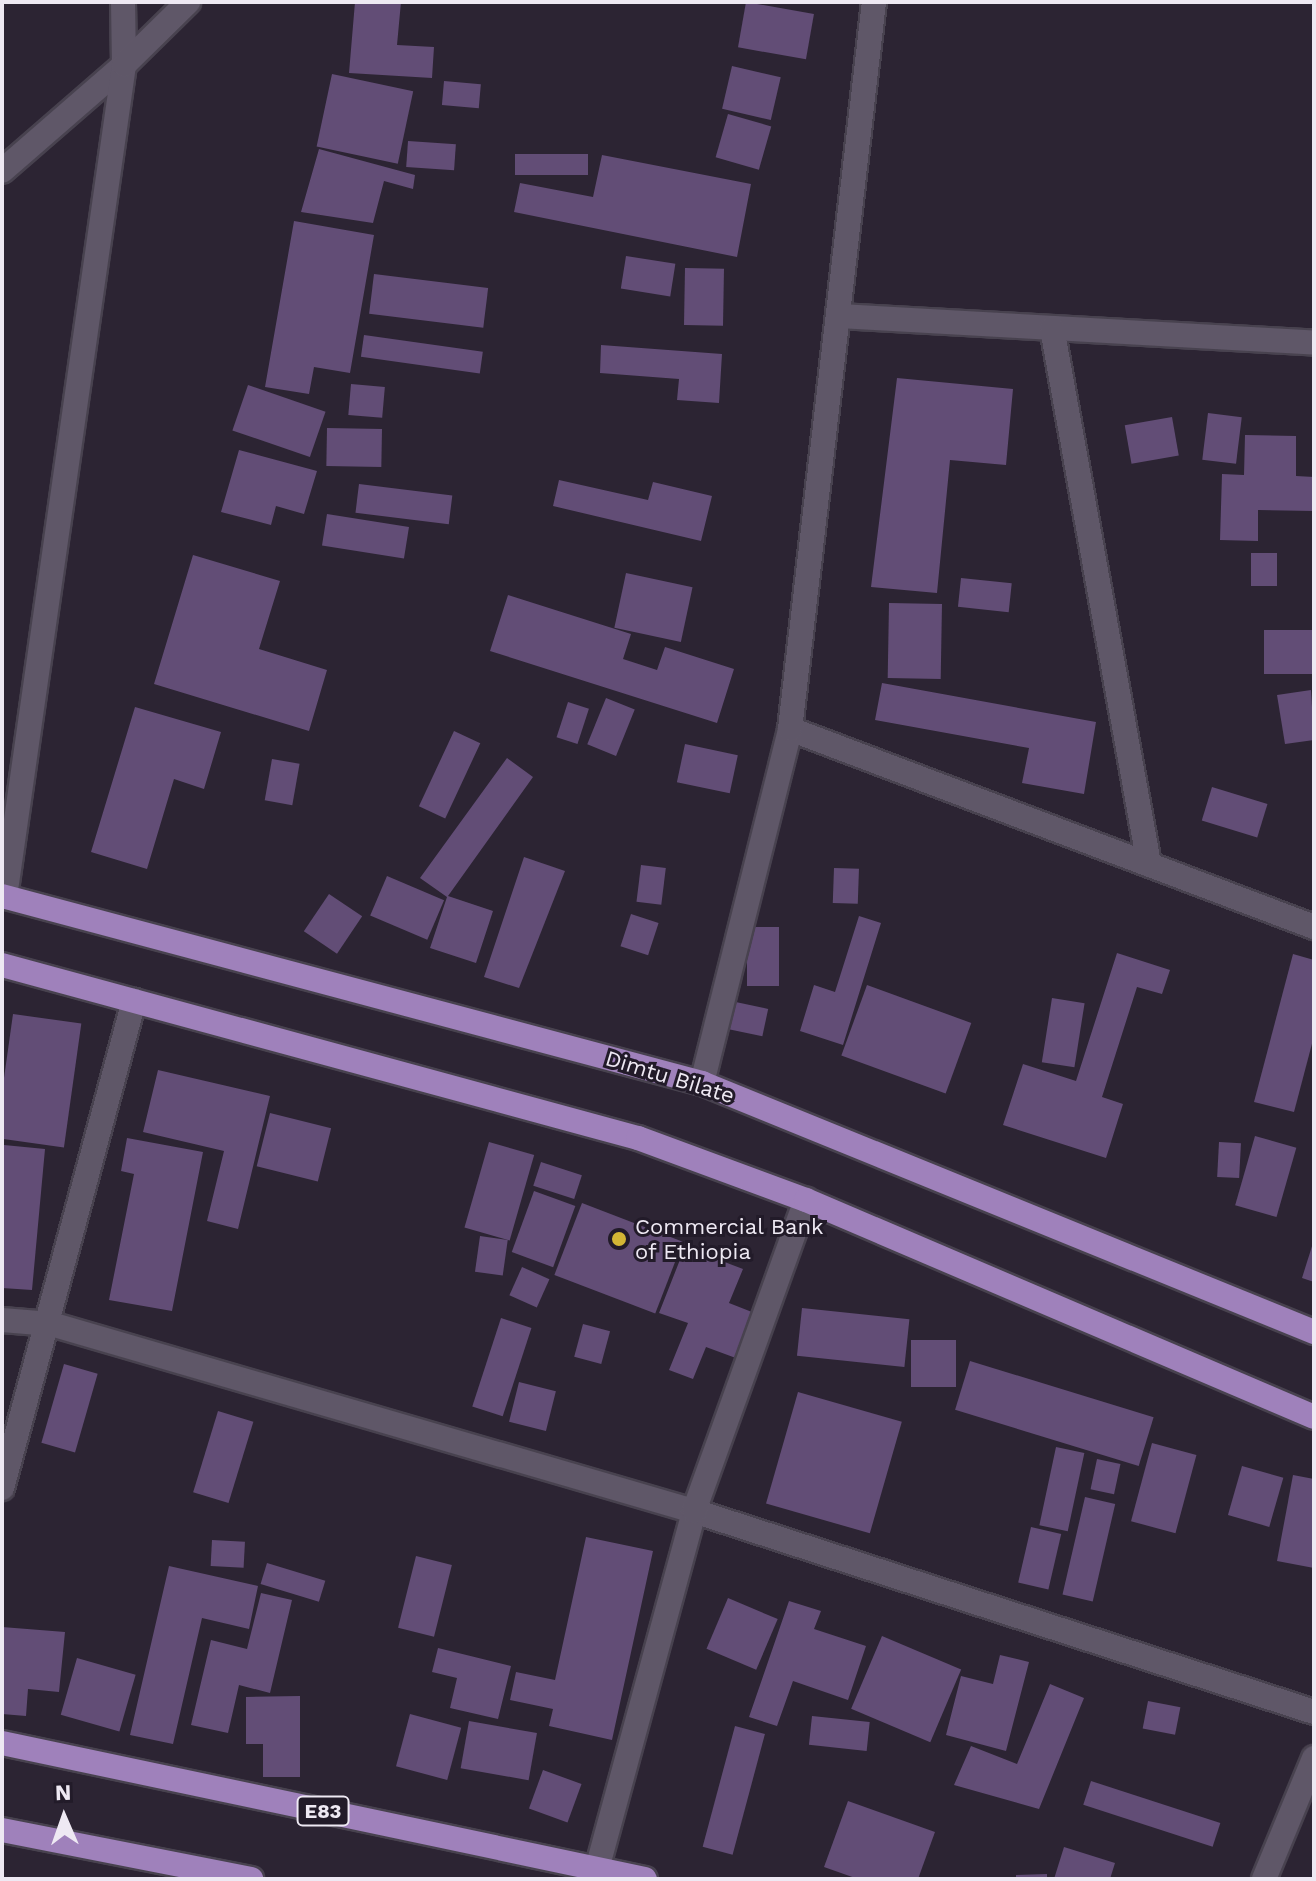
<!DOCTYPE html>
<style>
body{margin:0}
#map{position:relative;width:1316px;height:1881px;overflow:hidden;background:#2c2433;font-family:"Work Sans",sans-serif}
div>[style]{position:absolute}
.building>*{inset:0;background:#624d76;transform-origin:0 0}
.roads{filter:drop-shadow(2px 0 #48424f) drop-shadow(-2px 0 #48424f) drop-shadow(0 2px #48424f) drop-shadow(0 -2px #48424f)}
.minor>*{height:24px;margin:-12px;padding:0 12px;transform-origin:12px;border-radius:12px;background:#5f5768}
.major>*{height:24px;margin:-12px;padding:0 12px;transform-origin:12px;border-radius:12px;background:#9f81bb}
.dots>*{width:22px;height:22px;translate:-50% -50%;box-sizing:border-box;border:4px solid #221b29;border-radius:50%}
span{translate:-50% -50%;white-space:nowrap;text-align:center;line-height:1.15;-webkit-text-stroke:6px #221b29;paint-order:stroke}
.shield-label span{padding:2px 6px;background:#221b29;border:2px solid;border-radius:6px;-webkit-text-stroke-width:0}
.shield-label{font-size:20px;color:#eee9f3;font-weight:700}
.street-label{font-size:22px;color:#eee9f3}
.poi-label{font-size:22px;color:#eee9f3}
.left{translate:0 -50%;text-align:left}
.frame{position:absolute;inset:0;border:4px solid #eee9f3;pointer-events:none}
.north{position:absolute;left:24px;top:1777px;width:80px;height:80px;-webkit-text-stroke:6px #221b29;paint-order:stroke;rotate:358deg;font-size:22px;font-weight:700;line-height:32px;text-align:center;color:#eee9f3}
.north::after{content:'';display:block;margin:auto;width:28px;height:36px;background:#eee9f3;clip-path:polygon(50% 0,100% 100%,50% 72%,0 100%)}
</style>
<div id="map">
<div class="building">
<div style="clip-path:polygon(355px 2px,401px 2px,397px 45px,434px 47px,432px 78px,349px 73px)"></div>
<div style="left:746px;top:2px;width:69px;height:46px;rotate:10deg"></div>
<div style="left:732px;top:66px;width:50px;height:44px;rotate:13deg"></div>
<div style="left:332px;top:74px;width:83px;height:74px;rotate:12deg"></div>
<div style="left:444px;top:81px;width:37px;height:24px;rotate:5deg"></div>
<div style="left:728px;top:114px;width:45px;height:45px;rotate:16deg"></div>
<div style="left:408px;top:141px;width:48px;height:26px;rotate:4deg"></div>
<div style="clip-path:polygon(319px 149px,415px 175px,413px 189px,384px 181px,373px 223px,301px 212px)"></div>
<div style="left:515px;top:154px;width:73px;height:21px"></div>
<div style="clip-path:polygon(602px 155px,751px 184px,737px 257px,514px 212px,520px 183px,593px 197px)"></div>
<div style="clip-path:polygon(294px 221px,374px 235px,350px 373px,314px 367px,309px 394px,265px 387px)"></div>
<div style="left:626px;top:256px;width:50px;height:33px;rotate:9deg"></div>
<div style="left:685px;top:268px;width:39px;height:57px;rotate:1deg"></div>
<div style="left:374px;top:274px;width:115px;height:40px;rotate:7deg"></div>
<div style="left:364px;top:335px;width:120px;height:22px;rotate:8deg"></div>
<div style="clip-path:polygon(601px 345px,722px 354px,719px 403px,677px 400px,679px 379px,600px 373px)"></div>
<div style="clip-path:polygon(897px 378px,1013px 389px,1006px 465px,950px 460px,937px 593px,871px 587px)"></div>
<div style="left:351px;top:384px;width:34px;height:31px;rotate:5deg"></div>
<div style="left:248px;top:385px;width:82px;height:48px;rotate:19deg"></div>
<div style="left:1208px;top:413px;width:34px;height:47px;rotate:7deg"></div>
<div style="left:1172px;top:417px;width:39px;height:48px;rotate:80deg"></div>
<div style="left:327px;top:428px;width:55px;height:38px;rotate:1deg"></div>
<div style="clip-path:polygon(1245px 435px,1296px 436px,1296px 476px,1314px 477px,1314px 511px,1258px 510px,1258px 541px,1220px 540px,1222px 474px,1244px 475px)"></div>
<div style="clip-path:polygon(239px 450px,317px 471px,304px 514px,276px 506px,271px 525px,221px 512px)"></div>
<div style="clip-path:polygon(559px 480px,648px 500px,653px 482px,712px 496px,701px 541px,553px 506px)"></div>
<div style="left:359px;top:484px;width:94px;height:29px;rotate:7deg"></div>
<div style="left:327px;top:514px;width:83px;height:32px;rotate:9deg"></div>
<div style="left:1277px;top:553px;width:33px;height:26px;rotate:90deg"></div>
<div style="clip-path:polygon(193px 555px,280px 581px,259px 649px,327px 670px,309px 731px,154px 684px)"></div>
<div style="left:626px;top:573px;width:68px;height:56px;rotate:12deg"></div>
<div style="left:961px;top:578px;width:51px;height:29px;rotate:6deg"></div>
<div style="clip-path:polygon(508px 595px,631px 634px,623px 659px,657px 670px,665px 647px,734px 669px,717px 723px,490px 651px)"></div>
<div style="left:889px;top:603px;width:53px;height:75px;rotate:1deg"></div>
<div style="left:1314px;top:630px;width:44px;height:50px;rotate:90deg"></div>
<div style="clip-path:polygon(882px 683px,1096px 722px,1084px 794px,1022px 783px,1029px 748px,875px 720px)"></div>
<div style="clip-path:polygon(1311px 690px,1314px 740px,1285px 744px,1277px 695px)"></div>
<div style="left:606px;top:698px;width:31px;height:50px;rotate:22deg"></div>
<div style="left:568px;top:702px;width:22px;height:37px;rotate:18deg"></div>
<div style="clip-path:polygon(135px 707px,221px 732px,204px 789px,174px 779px,147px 869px,91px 852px)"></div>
<div style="left:454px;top:731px;width:29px;height:83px;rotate:25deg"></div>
<div style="left:685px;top:744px;width:54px;height:39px;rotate:12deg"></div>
<div style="clip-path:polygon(507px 758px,533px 777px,448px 896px,493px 911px,476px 963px,430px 948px,447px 897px,420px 878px)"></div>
<div style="left:272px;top:759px;width:28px;height:42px;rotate:10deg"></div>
<div style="left:1212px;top:787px;width:58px;height:35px;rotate:17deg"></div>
<div style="clip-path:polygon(524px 857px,565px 871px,519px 988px,484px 977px)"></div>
<div style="left:641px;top:865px;width:25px;height:37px;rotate:7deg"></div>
<div style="left:834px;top:868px;width:25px;height:35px;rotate:2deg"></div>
<div style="left:387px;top:876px;width:62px;height:43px;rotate:23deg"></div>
<div style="left:329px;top:894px;width:40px;height:45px;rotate:34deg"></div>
<div style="left:631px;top:914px;width:29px;height:34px;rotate:18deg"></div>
<div style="clip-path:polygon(859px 916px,881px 923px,843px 1045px,800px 1031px,814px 985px,835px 992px)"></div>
<div style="left:779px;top:927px;width:59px;height:32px;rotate:90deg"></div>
<div style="clip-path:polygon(1117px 953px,1170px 970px,1162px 994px,1137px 987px,1102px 1097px,1123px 1104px,1106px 1158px,1003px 1125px,1023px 1064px,1076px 1081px)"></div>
<div style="clip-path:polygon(1293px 954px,1314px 960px,1314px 1036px,1294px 1112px,1254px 1102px)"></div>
<div style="left:867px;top:985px;width:111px;height:75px;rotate:20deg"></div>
<div style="left:1052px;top:998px;width:33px;height:65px;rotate:9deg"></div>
<div style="left:731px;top:1001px;width:38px;height:28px;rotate:12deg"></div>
<div style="left:13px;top:1014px;width:69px;height:125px;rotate:8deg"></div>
<div style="clip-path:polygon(158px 1070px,270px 1096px,238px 1229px,207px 1221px,224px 1151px,143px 1132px)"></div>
<div style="left:270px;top:1113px;width:63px;height:55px;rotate:14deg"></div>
<div style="left:1255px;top:1136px;width:43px;height:72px;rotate:16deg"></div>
<div style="clip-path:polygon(127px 1138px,203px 1152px,172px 1311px,109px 1300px,134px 1174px,121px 1171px)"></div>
<div style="left:489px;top:1142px;width:47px;height:89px;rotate:16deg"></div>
<div style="left:1219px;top:1142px;width:22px;height:35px;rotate:3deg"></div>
<div style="clip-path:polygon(4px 1145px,45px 1149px,32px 1290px,2px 1288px)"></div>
<div style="left:541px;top:1162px;width:43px;height:25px;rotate:18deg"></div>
<div style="left:534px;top:1191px;width:44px;height:65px;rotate:20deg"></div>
<div style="left:582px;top:1203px;width:108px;height:77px;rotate:21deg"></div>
<div style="left:480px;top:1236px;width:28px;height:36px;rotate:8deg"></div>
<div style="clip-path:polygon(1313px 1243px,1314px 1243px,1314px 1282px,1302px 1278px)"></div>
<div style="clip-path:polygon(685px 1247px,743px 1269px,729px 1303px,770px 1319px,752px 1364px,706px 1347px,693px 1379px,669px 1370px,688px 1323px,659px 1313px)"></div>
<div style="left:522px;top:1267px;width:30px;height:31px;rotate:24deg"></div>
<div style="left:802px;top:1308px;width:108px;height:48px;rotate:6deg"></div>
<div style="left:501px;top:1318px;width:32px;height:93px;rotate:18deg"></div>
<div style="left:583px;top:1324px;width:28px;height:34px;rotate:15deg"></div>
<div style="left:911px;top:1340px;width:45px;height:47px"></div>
<div style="left:970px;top:1361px;width:192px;height:51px;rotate:17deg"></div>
<div style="left:64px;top:1364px;width:35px;height:82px;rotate:16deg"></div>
<div style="left:519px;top:1382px;width:38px;height:41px;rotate:14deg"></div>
<div style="left:798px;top:1392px;width:108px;height:116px;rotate:16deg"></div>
<div style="left:218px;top:1411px;width:37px;height:85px;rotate:17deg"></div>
<div style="left:1152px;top:1443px;width:46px;height:81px;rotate:15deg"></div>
<div style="left:1056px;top:1447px;width:29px;height:80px;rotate:12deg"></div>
<div style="left:1097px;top:1459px;width:24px;height:31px;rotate:12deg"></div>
<div style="left:1242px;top:1466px;width:43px;height:51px;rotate:16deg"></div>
<div style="clip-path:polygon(1293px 1475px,1314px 1479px,1314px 1568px,1277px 1561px)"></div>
<div style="left:1085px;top:1497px;width:31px;height:100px;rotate:13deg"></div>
<div style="left:1031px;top:1527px;width:31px;height:57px;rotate:13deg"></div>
<div style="clip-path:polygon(586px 1537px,653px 1551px,612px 1740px,549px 1726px,553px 1709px,510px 1700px,516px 1672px,555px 1680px)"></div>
<div style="left:212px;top:1540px;width:33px;height:26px;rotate:3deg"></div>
<div style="left:416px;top:1556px;width:37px;height:74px;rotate:14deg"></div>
<div style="left:267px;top:1563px;width:61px;height:22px;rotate:17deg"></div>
<div style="clip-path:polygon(169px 1566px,258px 1586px,249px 1629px,202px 1618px,173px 1744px,130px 1735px)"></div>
<div style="clip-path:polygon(261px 1593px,292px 1600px,270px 1693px,239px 1685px,228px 1733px,191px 1725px,211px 1640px,247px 1649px)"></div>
<div style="left:728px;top:1598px;width:54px;height:55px;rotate:23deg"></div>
<div style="clip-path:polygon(789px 1601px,821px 1611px,814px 1629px,866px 1646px,848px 1700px,793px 1681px,777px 1726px,749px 1717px)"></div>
<div style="clip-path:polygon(2px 1627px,65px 1632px,59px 1692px,28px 1689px,26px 1716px,2px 1714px)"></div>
<div style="left:882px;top:1636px;width:86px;height:79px;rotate:23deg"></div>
<div style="clip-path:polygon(438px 1648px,511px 1666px,498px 1719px,450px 1708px,457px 1678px,432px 1672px)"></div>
<div style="clip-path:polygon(1000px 1655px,1029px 1662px,1006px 1751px,946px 1735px,961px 1676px,993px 1684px)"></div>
<div style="left:77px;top:1658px;width:61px;height:59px;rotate:16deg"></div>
<div style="clip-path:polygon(1050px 1684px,1084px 1698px,1039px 1809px,954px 1785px,971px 1746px,1017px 1764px)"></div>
<div style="clip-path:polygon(300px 1696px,300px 1777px,263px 1777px,263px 1744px,246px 1744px,246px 1697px)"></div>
<div style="left:1148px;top:1701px;width:33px;height:28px;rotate:11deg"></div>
<div style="left:410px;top:1714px;width:53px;height:54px;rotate:15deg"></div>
<div style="left:812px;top:1716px;width:58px;height:29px;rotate:6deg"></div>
<div style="left:469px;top:1721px;width:69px;height:48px;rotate:10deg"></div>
<div style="left:735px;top:1726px;width:31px;height:125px;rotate:15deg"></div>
<div style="left:543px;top:1770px;width:41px;height:41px;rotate:20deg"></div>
<div style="left:1091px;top:1781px;width:136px;height:25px;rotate:18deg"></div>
<div style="clip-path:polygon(848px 1801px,935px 1832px,918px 1879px,858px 1879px,824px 1867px)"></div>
<div style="clip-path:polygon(1064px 1847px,1115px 1863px,1110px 1879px,1054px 1879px)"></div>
<div style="clip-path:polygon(1047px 1874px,1047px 1879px,1016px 1879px,1016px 1875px)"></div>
</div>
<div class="roads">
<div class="minor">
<div style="left:2px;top:171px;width:162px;rotate:-41deg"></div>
<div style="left:124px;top:65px;width:63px;rotate:-90.9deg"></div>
<div style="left:838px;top:316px;width:477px;rotate:3.2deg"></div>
<div style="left:1052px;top:328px;width:545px;rotate:79.74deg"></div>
<div style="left:790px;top:729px;width:560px;rotate:20.7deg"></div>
<div style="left:5px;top:897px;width:840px;rotate:-81.86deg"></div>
<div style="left:124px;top:65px;width:90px;rotate:-44.5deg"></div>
<div style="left:702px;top:1083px;width:365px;rotate:-76deg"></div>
<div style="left:790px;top:729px;width:732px;rotate:-83.41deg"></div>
<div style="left:2px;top:1320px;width:49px;rotate:4.7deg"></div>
<div style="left:51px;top:1324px;width:670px;rotate:16.22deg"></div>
<div style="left:694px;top:1511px;width:652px;rotate:17.96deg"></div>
<div style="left:2px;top:1488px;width:505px;rotate:-74.83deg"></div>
<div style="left:597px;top:1869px;width:371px;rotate:-74.8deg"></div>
<div style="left:694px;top:1511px;width:331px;rotate:-70.2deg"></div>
<div style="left:1264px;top:1879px;width:131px;rotate:-67.5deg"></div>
</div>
<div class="major">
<div style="left:2px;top:896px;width:725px;rotate:14.96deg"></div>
<div style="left:702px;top:1083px;width:661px;rotate:22.14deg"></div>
<div style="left:2px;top:965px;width:659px;rotate:15.22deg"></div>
<div style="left:638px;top:1138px;width:179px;rotate:20.3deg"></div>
<div style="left:806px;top:1200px;width:552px;rotate:23.13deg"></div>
<div style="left:2px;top:1743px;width:657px;rotate:11.94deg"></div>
<div style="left:2px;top:1830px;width:254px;rotate:11.1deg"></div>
</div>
</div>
<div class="dots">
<div style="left:619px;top:1239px;background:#d3b635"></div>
</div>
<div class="shield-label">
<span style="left:323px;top:1811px">E83</span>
</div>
<div class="street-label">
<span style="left:670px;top:1077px;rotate:17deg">Dimtu Bilate</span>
</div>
<div class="poi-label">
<span class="left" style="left:635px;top:1239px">Commercial Bank<br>of Ethiopia</span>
</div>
<div class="frame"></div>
<div class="north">N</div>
</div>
